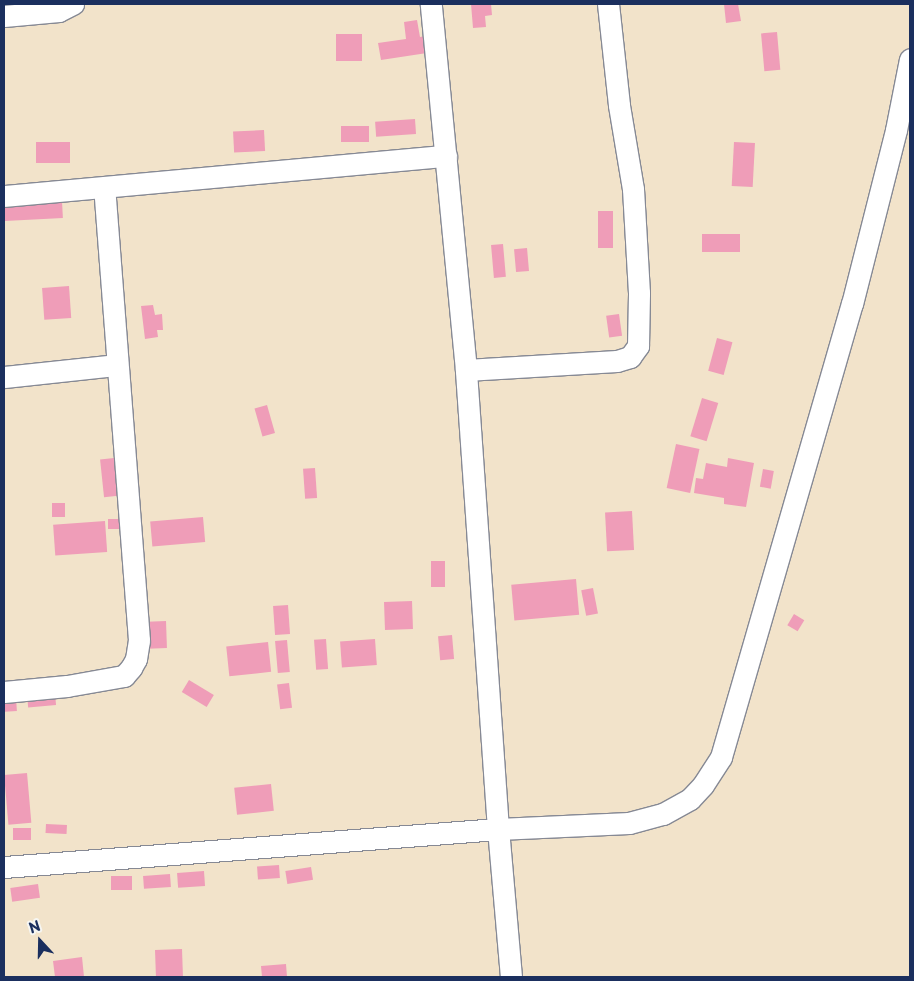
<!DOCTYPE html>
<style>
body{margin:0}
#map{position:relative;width:914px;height:981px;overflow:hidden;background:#f2e3ca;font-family:"Playpen Sans",sans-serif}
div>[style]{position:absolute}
.building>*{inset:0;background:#ef9db8;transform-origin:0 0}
.roads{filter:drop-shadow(1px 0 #868994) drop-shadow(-1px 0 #868994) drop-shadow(0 1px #868994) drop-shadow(0 -1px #868994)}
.street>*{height:21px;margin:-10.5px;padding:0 10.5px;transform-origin:10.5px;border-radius:10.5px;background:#fff}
span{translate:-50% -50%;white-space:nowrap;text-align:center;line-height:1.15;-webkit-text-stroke:4.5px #f6f6f2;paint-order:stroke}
.frame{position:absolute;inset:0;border:5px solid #1b2f5e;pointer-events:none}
.north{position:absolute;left:15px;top:916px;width:50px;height:50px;-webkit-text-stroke:4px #f6f6f2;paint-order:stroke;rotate:339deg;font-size:14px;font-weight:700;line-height:20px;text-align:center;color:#1b2f5e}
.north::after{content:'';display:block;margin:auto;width:18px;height:22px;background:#1b2f5e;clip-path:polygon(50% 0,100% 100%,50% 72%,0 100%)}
</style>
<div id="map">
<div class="building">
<div style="clip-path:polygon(471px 4px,491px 4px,492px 15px,485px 16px,486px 27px,473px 28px)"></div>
<div style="clip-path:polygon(724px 4px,738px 4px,741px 21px,726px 23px)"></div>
<div style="clip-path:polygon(417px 20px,420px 37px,425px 36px,427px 53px,381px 60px,378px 43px,406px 39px,404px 22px)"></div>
<div style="left:777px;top:32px;width:38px;height:16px;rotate:85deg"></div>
<div style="left:336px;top:34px;width:26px;height:27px"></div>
<div style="left:415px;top:119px;width:15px;height:40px;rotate:86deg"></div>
<div style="left:341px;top:126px;width:28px;height:16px"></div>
<div style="left:264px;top:130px;width:21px;height:31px;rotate:87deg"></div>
<div style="left:36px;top:142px;width:34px;height:21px"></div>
<div style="left:734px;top:142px;width:21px;height:44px;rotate:3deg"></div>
<div style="left:62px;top:201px;width:17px;height:58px;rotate:87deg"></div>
<div style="left:598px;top:211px;width:15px;height:37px"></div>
<div style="left:740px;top:234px;width:18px;height:38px;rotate:90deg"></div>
<div style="left:503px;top:244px;width:33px;height:12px;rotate:85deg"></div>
<div style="left:527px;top:248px;width:23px;height:13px;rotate:85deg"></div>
<div style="left:69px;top:286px;width:32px;height:27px;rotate:86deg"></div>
<div style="clip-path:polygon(153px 305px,155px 315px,162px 314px,163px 330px,157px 330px,158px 337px,145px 339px,141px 306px)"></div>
<div style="left:619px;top:314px;width:22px;height:13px;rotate:82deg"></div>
<div style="left:717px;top:338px;width:16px;height:34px;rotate:15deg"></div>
<div style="left:702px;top:398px;width:17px;height:40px;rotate:17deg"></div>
<div style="left:267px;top:405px;width:29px;height:13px;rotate:74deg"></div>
<div style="left:676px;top:444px;width:24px;height:45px;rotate:12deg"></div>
<div style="left:114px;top:458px;width:38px;height:14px;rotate:84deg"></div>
<div style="clip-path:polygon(728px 458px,754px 463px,746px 507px,724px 504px,724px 498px,694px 493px,696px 478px,703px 479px,706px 463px,727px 467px)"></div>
<div style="left:315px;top:468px;width:30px;height:12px;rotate:86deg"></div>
<div style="left:763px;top:469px;width:11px;height:18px;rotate:10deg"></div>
<div style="left:52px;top:503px;width:13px;height:14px"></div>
<div style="left:632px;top:511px;width:39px;height:27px;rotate:87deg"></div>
<div style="left:203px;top:517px;width:25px;height:53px;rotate:85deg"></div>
<div style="left:120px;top:519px;width:10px;height:12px;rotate:90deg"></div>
<div style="left:105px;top:521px;width:31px;height:52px;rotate:86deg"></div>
<div style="left:431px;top:561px;width:14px;height:26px"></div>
<div style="left:576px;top:579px;width:36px;height:65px;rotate:85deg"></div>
<div style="left:593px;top:588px;width:26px;height:12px;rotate:79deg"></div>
<div style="left:412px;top:601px;width:28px;height:28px;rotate:88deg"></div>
<div style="left:288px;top:605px;width:29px;height:15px;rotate:86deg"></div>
<div style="left:794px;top:614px;width:12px;height:13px;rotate:31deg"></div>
<div style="left:166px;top:621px;width:27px;height:19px;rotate:88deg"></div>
<div style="left:452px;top:635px;width:24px;height:14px;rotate:85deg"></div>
<div style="left:326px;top:639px;width:30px;height:12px;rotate:86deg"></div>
<div style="left:375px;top:639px;width:26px;height:35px;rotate:86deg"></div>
<div style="left:287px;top:640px;width:32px;height:12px;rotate:85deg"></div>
<div style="left:268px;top:642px;width:30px;height:42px;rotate:84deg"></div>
<div style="left:189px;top:680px;width:29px;height:14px;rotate:31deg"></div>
<div style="left:289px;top:683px;width:25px;height:12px;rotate:83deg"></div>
<div style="left:55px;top:693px;width:12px;height:28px;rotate:85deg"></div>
<div style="left:16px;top:698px;width:13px;height:12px;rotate:86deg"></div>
<div style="left:27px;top:773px;width:50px;height:23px;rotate:85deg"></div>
<div style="left:271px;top:784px;width:27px;height:37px;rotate:84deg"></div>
<div style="left:46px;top:824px;width:21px;height:9px;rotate:3deg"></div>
<div style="left:13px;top:828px;width:18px;height:12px"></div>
<div style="left:279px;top:865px;width:13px;height:22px;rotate:86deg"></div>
<div style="left:311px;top:867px;width:13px;height:26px;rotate:81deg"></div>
<div style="left:204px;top:871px;width:15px;height:27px;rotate:86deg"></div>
<div style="left:170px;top:874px;width:13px;height:27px;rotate:86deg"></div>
<div style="left:132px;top:876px;width:14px;height:21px;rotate:90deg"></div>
<div style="left:38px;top:884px;width:14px;height:28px;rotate:82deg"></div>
<div style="left:182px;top:949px;width:28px;height:27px;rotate:88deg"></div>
<div style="clip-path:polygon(82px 957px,84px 977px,55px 977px,53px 961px)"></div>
<div style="clip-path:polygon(286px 964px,287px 977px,262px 977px,261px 966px)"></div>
</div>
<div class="roads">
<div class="street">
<div style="left:4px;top:16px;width:55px;rotate:-5.2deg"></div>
<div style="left:59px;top:11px;width:16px;rotate:-27deg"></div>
<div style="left:4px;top:196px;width:444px;rotate:-5.2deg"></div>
<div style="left:466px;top:370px;width:151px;rotate:-3.4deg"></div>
<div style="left:617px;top:361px;width:14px;rotate:-17deg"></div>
<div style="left:630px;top:357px;width:14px;rotate:-54deg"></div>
<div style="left:638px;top:346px;width:53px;rotate:-88.9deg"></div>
<div style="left:639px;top:293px;width:104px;rotate:-93.3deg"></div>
<div style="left:633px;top:189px;width:85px;rotate:-99.5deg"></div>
<div style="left:619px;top:105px;width:102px;rotate:-96.2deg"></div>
<div style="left:4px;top:377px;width:113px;rotate:-6.1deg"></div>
<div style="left:4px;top:692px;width:63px;rotate:-5.4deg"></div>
<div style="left:67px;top:686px;width:58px;rotate:-10deg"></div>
<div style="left:124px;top:676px;width:11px;rotate:-49deg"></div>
<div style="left:131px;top:668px;width:10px;rotate:-61deg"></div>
<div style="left:136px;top:659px;width:19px;rotate:-81deg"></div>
<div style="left:139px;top:640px;width:453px;rotate:-94.4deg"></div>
<div style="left:4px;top:867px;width:495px;rotate:-4.4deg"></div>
<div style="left:498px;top:829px;width:460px;rotate:-94deg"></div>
<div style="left:466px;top:370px;width:368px;rotate:-95.5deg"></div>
<div style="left:511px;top:977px;width:149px;rotate:-95deg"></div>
<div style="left:498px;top:829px;width:131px;rotate:-2.6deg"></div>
<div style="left:629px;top:823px;width:35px;rotate:-15deg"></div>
<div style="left:663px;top:814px;width:31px;rotate:-29deg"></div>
<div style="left:690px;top:799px;width:19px;rotate:-47deg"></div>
<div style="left:703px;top:785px;width:33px;rotate:-57deg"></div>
<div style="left:721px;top:757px;width:472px;rotate:-73.9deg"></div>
<div style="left:852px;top:304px;width:179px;rotate:-75.8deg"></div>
<div style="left:896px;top:130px;width:72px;rotate:-78.8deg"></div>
</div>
</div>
<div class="frame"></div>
<div class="north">N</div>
</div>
